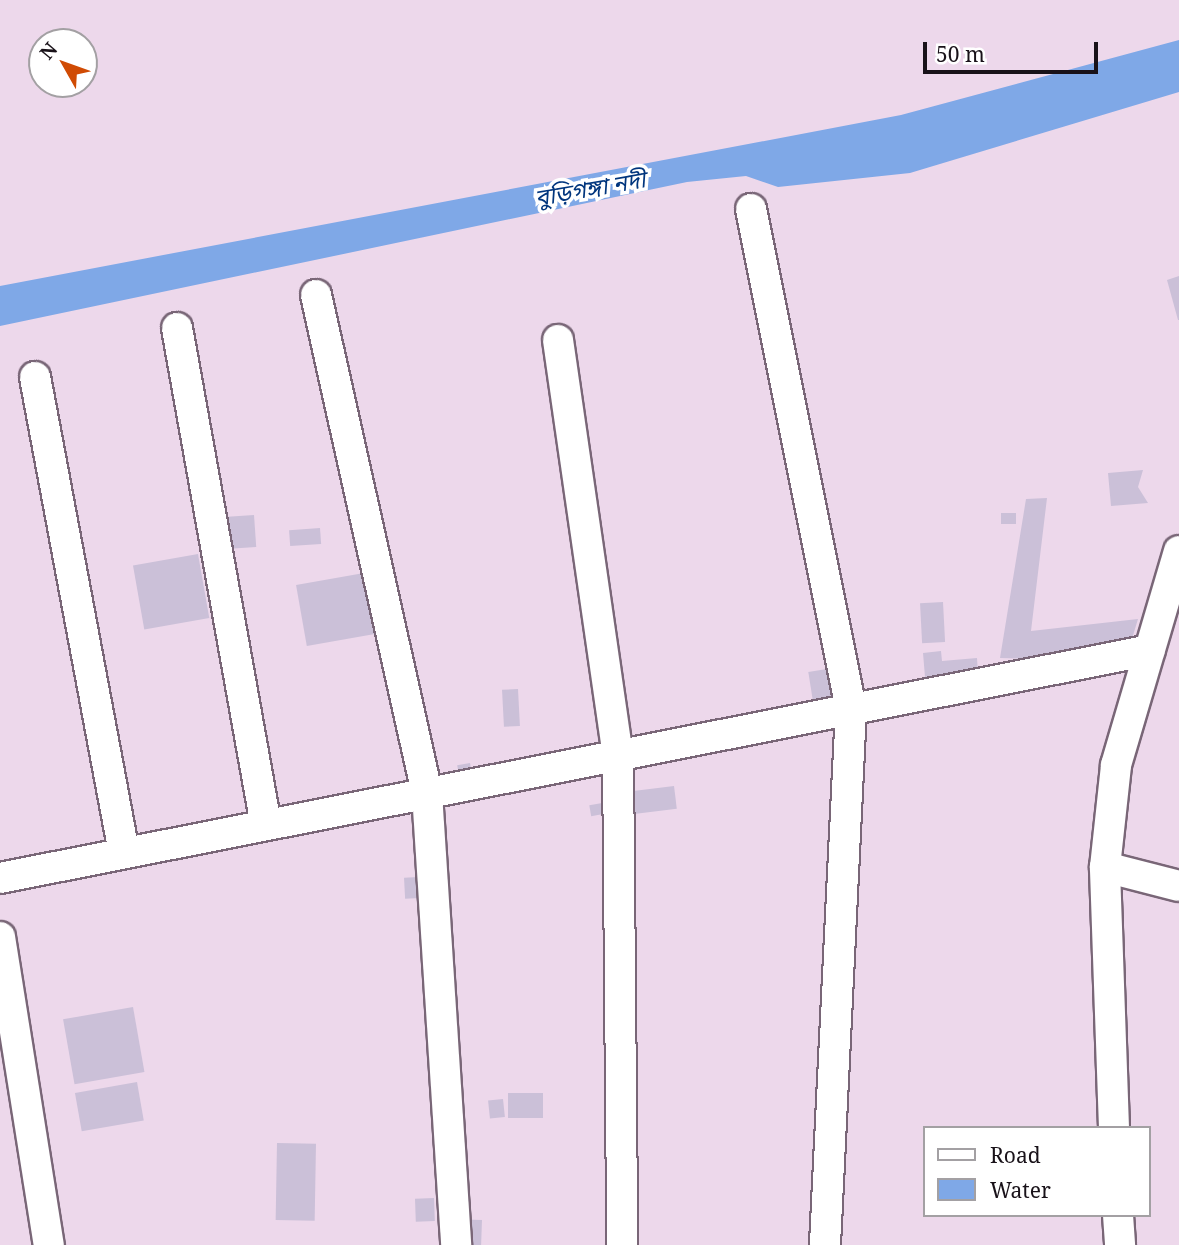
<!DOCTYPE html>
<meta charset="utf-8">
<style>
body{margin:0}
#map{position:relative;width:1179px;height:1245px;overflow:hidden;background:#edd8eb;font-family:"Noto Serif","Noto Sans Bengali",serif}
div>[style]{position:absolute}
.water>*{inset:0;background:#7fa8e7}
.building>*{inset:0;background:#cbc0d8;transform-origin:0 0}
.roads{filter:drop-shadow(2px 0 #796677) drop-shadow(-2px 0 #796677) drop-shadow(0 2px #796677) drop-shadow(0 -2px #796677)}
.minor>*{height:30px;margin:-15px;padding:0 15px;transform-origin:15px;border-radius:15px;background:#fff}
span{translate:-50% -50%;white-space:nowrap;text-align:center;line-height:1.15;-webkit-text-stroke:7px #fff;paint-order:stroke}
.water-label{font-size:23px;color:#00357d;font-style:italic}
.legend{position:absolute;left:923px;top:1126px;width:228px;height:91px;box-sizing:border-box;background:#fff;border:2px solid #a3a0a3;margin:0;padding:9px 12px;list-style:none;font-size:21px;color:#191219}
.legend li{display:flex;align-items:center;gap:14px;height:35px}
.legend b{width:35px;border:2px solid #a3a0a3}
.north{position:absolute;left:28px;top:28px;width:70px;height:70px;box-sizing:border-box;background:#fff;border:2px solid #a3a0a3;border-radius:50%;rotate:310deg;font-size:19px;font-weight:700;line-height:28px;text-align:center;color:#191219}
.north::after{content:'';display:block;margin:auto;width:24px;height:32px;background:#d04b04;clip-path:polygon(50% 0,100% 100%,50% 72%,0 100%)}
.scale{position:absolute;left:923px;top:42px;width:175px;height:32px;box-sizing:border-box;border:4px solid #191219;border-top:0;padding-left:9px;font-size:21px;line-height:24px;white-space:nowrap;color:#191219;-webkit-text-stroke:5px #fff;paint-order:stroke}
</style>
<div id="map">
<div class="water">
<div style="clip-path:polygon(1179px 40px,1179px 92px,910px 173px,778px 187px,746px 176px,687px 182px,0 326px,0 286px,901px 115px)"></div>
</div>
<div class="building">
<div style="clip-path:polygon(1179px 276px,1179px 320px,1178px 320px,1167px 280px)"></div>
<div style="clip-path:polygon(1143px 470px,1138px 487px,1148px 503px,1111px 506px,1108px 473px)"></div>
<div style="clip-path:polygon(1047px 498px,1031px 631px,1138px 619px,1125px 662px,1000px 658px,1026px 499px)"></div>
<div style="left:1001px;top:513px;width:15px;height:11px"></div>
<div style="left:254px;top:515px;width:32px;height:34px;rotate:86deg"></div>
<div style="left:320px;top:528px;width:16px;height:31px;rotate:86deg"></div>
<div style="left:198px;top:554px;width:65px;height:66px;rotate:80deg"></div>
<div style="left:364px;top:573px;width:62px;height:69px;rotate:80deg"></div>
<div style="left:943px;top:602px;width:40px;height:23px;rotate:87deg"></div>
<div style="clip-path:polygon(941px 651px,942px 661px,977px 658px,978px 673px,925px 677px,923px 653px)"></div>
<div style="left:833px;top:668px;width:45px;height:25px;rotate:81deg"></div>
<div style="left:518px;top:689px;width:37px;height:16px;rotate:87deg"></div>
<div style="left:470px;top:763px;width:17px;height:13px;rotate:80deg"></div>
<div style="left:674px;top:786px;width:23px;height:43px;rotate:83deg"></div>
<div style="left:608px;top:802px;width:11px;height:19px;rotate:80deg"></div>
<div style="left:419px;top:877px;width:21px;height:15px;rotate:87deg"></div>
<div style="left:133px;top:1007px;width:66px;height:71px;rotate:80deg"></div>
<div style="left:137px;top:1082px;width:39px;height:63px;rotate:80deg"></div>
<div style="left:508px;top:1093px;width:35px;height:25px"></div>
<div style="left:503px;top:1099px;width:18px;height:15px;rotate:84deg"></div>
<div style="left:277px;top:1143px;width:39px;height:77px;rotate:1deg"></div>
<div style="left:434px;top:1198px;width:23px;height:19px;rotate:88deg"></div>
<div style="left:450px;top:1219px;width:32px;height:26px;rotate:2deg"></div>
</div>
<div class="roads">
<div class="minor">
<div style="left:751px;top:209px;width:510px;rotate:78.69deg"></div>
<div style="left:851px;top:709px;width:537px;rotate:92.78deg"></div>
<div style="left:316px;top:295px;width:510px;rotate:77.43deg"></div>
<div style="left:427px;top:793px;width:453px;rotate:86.3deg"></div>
<div style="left:177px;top:328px;width:505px;rotate:79.85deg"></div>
<div style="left:558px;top:340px;width:419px;rotate:81.8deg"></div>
<div style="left:618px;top:755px;width:490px;rotate:89.5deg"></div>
<div style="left:35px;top:377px;width:484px;rotate:79.4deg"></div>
<div style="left:1105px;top:867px;width:76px;rotate:14.4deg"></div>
<div style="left:0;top:878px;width:1172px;rotate:-11.21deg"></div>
<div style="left:0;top:937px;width:312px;rotate:81deg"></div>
<div style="left:1114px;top:1128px;width:261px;rotate:-92deg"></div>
<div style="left:1105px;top:867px;width:103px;rotate:-83.8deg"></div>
<div style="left:1116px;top:765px;width:223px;rotate:-73.6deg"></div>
<div style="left:1118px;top:1215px;width:30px;rotate:86deg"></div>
</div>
</div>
<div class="water-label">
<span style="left:590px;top:188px;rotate:-10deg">বুড়িগঙ্গা নদী</span>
</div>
<ul class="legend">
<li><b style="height:9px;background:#fff"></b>Road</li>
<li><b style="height:19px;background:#7fa8e7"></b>Water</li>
</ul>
<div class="north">N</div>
<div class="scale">50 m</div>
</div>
